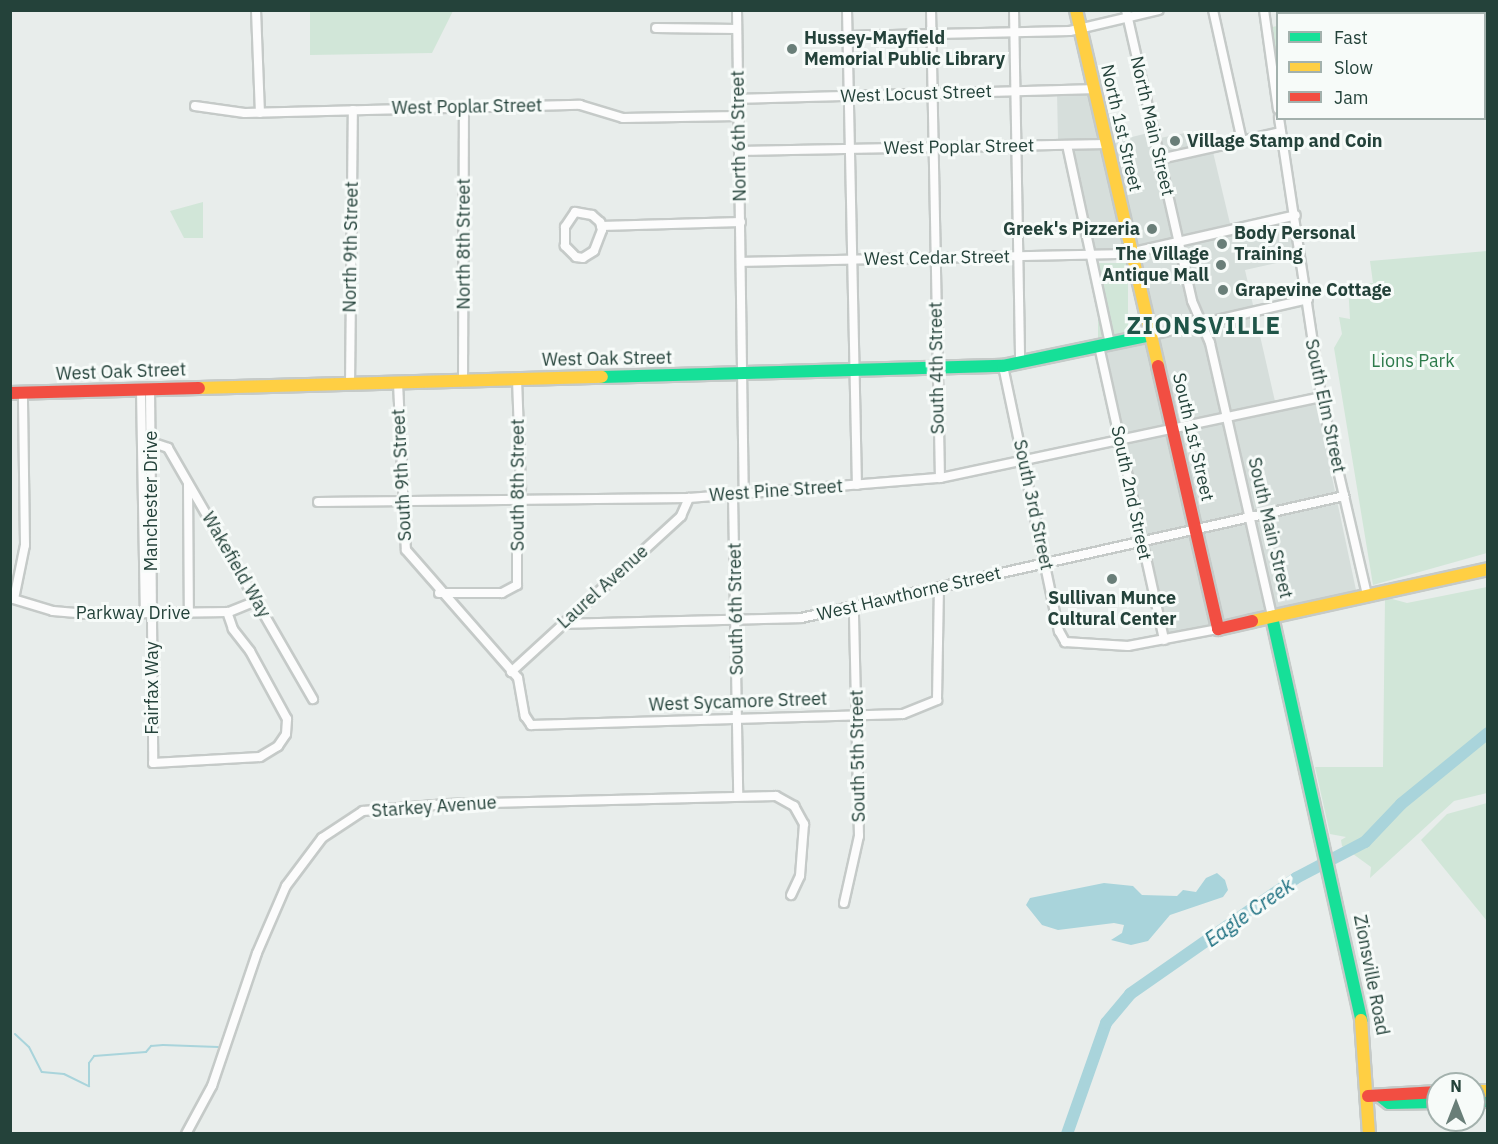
<!DOCTYPE html>
<style>
body{margin:0}
#map{position:relative;width:1498px;height:1144px;overflow:hidden;background:#e8edeb;font-family:"IBM Plex Sans",sans-serif}
div>[style]{position:absolute}
.built>*{inset:0;background:#d6dedb}
.green>*{inset:0;background:#d1e6d8;transform-origin:0 0}
.water>*{inset:0;background:#a9d4db}
.stream>*{height:2px;margin:-1px;padding:0 1px;transform-origin:1px;border-radius:1px;background:#a9d4db}
.river>*{height:12px;margin:-6px;padding:0 6px;transform-origin:6px;border-radius:6px;background:#a9d4db}
.roads{filter:drop-shadow(2px 0 #c5cac8) drop-shadow(-2px 0 #c5cac8) drop-shadow(0 2px #c5cac8) drop-shadow(0 -2px #c5cac8)}
.street>*{height:8px;margin:-4px;padding:0 4px;transform-origin:4px;border-radius:4px;background:#fcfcfc}
.fast>*{height:12px;margin:-6px;padding:0 6px;transform-origin:6px;border-radius:6px;background:#16e098}
.slow>*{height:12px;margin:-6px;padding:0 6px;transform-origin:6px;border-radius:6px;background:#ffcf43}
.jam>*{height:12px;margin:-6px;padding:0 6px;transform-origin:6px;border-radius:6px;background:#f24e42}
.dots>*{width:16px;height:16px;translate:-50% -50%;box-sizing:border-box;border:3px solid #f7fbf9;border-radius:50%}
span{translate:-50% -50%;white-space:nowrap;text-align:center;line-height:1.15;-webkit-text-stroke:6px #f7fbf9;paint-order:stroke}
.poi-label{font-size:18px;color:#24423a;font-weight:700}
.left{translate:0 -50%;text-align:left}
.right{translate:-100% -50%;text-align:right}
.street-label{font-size:18px;color:#24423a}
.park-label{font-size:18px;color:#2d7a4b}
.water-label{font-size:20px;color:#1c6f80;font-style:italic}
.district-label{font-size:24px;color:#1f5548;font-weight:700;letter-spacing:1.5px}
.frame{position:absolute;inset:0;border:12px solid #24423a;pointer-events:none}
.legend{position:absolute;left:1276px;top:12px;width:210px;height:108px;box-sizing:border-box;background:#f7fbf9;border:2px solid #a3b1ad;margin:0;padding:8px 10px;list-style:none;font-size:18px;color:#24423a}
.legend li{display:flex;align-items:center;gap:12px;height:30px}
.legend b{width:30px;border:2px solid #a3b1ad}
.north{position:absolute;left:1426px;top:1072px;width:60px;height:60px;box-sizing:border-box;background:#f7fbf9;border:2px solid #a3b1ad;border-radius:50%;rotate:0deg;font-size:16px;font-weight:700;line-height:24px;text-align:center;color:#24423a}
.north::after{content:'';display:block;margin:auto;width:21px;height:27px;background:#697e78;clip-path:polygon(50% 0,100% 100%,50% 72%,0 100%)}
</style>
<div id="map">
<div class="built">
<div style="clip-path:polygon(1097px 89px,1112px 142px,1148px 133px,1150px 140px,1195px 131px,1201px 154px,1213px 152px,1233px 236px,1292px 224px,1299px 258px,1245px 270px,1277px 410px,1316px 402px,1356px 590px,1167px 635px,1103px 351px,1154px 340px,1132px 249px,1094px 251px,1069px 141px,1058px 140px,1057px 92px)"></div>
</div>
<div class="green">
<div style="clip-path:polygon(310px 11px,310px 10px,453px 11px,432px 53px,310px 55px)"></div>
<div style="clip-path:polygon(1334px 11px,1487px 11px,1487px 37px,1485px 38px,1484px 14px)"></div>
<div style="clip-path:polygon(1277px 26px,1277px 62px,1273px 62px,1268px 28px)"></div>
<div style="clip-path:polygon(203px 202px,203px 238px,184px 238px,170px 211px)"></div>
<div style="clip-path:polygon(1487px 251px,1487px 553px,1373px 585px,1334px 348px,1342px 334px,1339px 317px,1350px 319px,1348px 284px,1373px 283px,1370px 261px)"></div>
<div style="left:1098px;top:263px;width:30px;height:77px"></div>
<div style="clip-path:polygon(1487px 587px,1487px 793px,1454px 801px,1370px 878px,1371px 867px,1342px 846px,1341px 840px,1346px 837px,1330px 834px,1315px 767px,1383px 767px,1385px 597px,1407px 603px)"></div>
<div style="clip-path:polygon(1487px 803px,1488px 803px,1487px 921px,1421px 840px,1447px 814px)"></div>
</div>
<div class="water">
<div style="clip-path:polygon(1217px 873px,1225px 880px,1228px 890px,1223px 897px,1170px 915px,1148px 941px,1131px 945px,1111px 940px,1122px 933px,1124px 925px,1114px 923px,1058px 930px,1042px 925px,1026px 905px,1030px 898px,1104px 883px,1133px 886px,1142px 895px,1177px 896px,1183px 890px,1196px 892px,1206px 878px)"></div>
</div>
<div class="stream">
<div style="left:15px;top:1034px;width:19px;rotate:43deg"></div>
<div style="left:29px;top:1047px;width:28px;rotate:63deg"></div>
<div style="left:42px;top:1072px;width:22px;rotate:5deg"></div>
<div style="left:64px;top:1074px;width:28px;rotate:26deg"></div>
<div style="left:89px;top:1086px;width:23px;rotate:-90deg"></div>
<div style="left:89px;top:1063px;width:9px;rotate:-54deg"></div>
<div style="left:94px;top:1056px;width:52px;rotate:-4.4deg"></div>
<div style="left:146px;top:1052px;width:8px;rotate:-50deg"></div>
<div style="left:151px;top:1046px;width:12px;rotate:-5deg"></div>
<div style="left:163px;top:1045px;width:55px;rotate:2.1deg"></div>
</div>
<div class="river">
<div style="left:1067px;top:1134px;width:118px;rotate:-70.6deg"></div>
<div style="left:1106px;top:1023px;width:38px;rotate:-50deg"></div>
<div style="left:1130px;top:994px;width:203px;rotate:-34.9deg"></div>
<div style="left:1296px;top:878px;width:78px;rotate:-27.6deg"></div>
<div style="left:1365px;top:842px;width:52px;rotate:-46.5deg"></div>
<div style="left:1401px;top:804px;width:112px;rotate:-39.2deg"></div>
</div>
<div class="roads">
<div class="street">
<div style="left:256px;top:10px;width:103px;rotate:87.8deg"></div>
<div style="left:737px;top:10px;width:484px;rotate:89.2deg"></div>
<div style="left:847px;top:10px;width:475px;rotate:88.8deg"></div>
<div style="left:931px;top:10px;width:468px;rotate:88.9deg"></div>
<div style="left:1014px;top:10px;width:354px;rotate:89deg"></div>
<div style="left:1126px;top:10px;width:298px;rotate:77.2deg"></div>
<div style="left:1192px;top:301px;width:46px;rotate:66.8deg"></div>
<div style="left:1210px;top:343px;width:281px;rotate:77.2deg"></div>
<div style="left:1213px;top:10px;width:134px;rotate:77.5deg"></div>
<div style="left:1264px;top:10px;width:100px;rotate:82deg"></div>
<div style="left:656px;top:28px;width:81px;rotate:0.7deg"></div>
<div style="left:847px;top:36px;width:223px;rotate:-1.3deg"></div>
<div style="left:1070px;top:31px;width:91px;rotate:-13.3deg"></div>
<div style="left:738px;top:99px;width:356px;rotate:-1.6deg"></div>
<div style="left:195px;top:106px;width:50px;rotate:8deg"></div>
<div style="left:245px;top:113px;width:335px;rotate:-1.4deg"></div>
<div style="left:580px;top:105px;width:45px;rotate:16.8deg"></div>
<div style="left:623px;top:118px;width:115px;rotate:-1deg"></div>
<div style="left:1279px;top:118px;width:282px;rotate:81.4deg"></div>
<div style="left:1321px;top:397px;width:203px;rotate:76.9deg"></div>
<div style="left:1067px;top:145px;width:204px;rotate:77.8deg"></div>
<div style="left:739px;top:151px;width:368px;rotate:-1.1deg"></div>
<div style="left:1160px;top:159px;width:124px;rotate:-12.6deg"></div>
<div style="left:575px;top:212px;width:17px;rotate:10deg"></div>
<div style="left:592px;top:215px;width:11px;rotate:41deg"></div>
<div style="left:600px;top:222px;width:8px;rotate:76deg"></div>
<div style="left:602px;top:230px;width:22px;rotate:111deg"></div>
<div style="left:594px;top:251px;width:13px;rotate:148deg"></div>
<div style="left:583px;top:258px;width:7px;rotate:-172deg"></div>
<div style="left:576px;top:257px;width:16px;rotate:-135deg"></div>
<div style="left:565px;top:246px;width:19px;rotate:-90deg"></div>
<div style="left:565px;top:227px;width:18px;rotate:-56deg"></div>
<div style="left:601px;top:226px;width:140px;rotate:-1.6deg"></div>
<div style="left:741px;top:262px;width:384px;rotate:-1.2deg"></div>
<div style="left:1125px;top:254px;width:175px;rotate:-12.8deg"></div>
<div style="left:1151px;top:335px;width:161px;rotate:-12.9deg"></div>
<div style="left:1099px;top:346px;width:301px;rotate:77.5deg"></div>
<div style="left:1003px;top:366px;width:271px;rotate:78.1deg"></div>
<div style="left:1059px;top:631px;width:13px;rotate:61deg"></div>
<div style="left:1065px;top:642px;width:63px;rotate:3.6deg"></div>
<div style="left:1128px;top:646px;width:92px;rotate:-10.7deg"></div>
<div style="left:463px;top:381px;width:274px;rotate:-89.8deg"></div>
<div style="left:398px;top:383px;width:167px;rotate:87.3deg"></div>
<div style="left:406px;top:550px;width:170px;rotate:48.8deg"></div>
<div style="left:518px;top:678px;width:39px;rotate:80deg"></div>
<div style="left:525px;top:716px;width:11px;rotate:56deg"></div>
<div style="left:531px;top:725px;width:372px;rotate:-1.7deg"></div>
<div style="left:903px;top:714px;width:37px;rotate:-22deg"></div>
<div style="left:937px;top:700px;width:112px;rotate:-89deg"></div>
<div style="left:350px;top:384px;width:274px;rotate:-89.4deg"></div>
<div style="left:150px;top:389px;width:374px;rotate:89.5deg"></div>
<div style="left:153px;top:763px;width:107px;rotate:-3.2deg"></div>
<div style="left:260px;top:757px;width:21px;rotate:-31deg"></div>
<div style="left:278px;top:746px;width:14px;rotate:-56deg"></div>
<div style="left:286px;top:734px;width:15px;rotate:-86deg"></div>
<div style="left:287px;top:719px;width:77px;rotate:-118.6deg"></div>
<div style="left:250px;top:651px;width:28px;rotate:-128deg"></div>
<div style="left:233px;top:629px;width:18px;rotate:-109deg"></div>
<div style="left:141px;top:390px;width:223px;rotate:89deg"></div>
<div style="left:151px;top:442px;width:18px;rotate:19deg"></div>
<div style="left:168px;top:448px;width:290px;rotate:60deg"></div>
<div style="left:188px;top:484px;width:129px;rotate:89.6deg"></div>
<div style="left:733px;top:495px;width:300px;rotate:89deg"></div>
<div style="left:318px;top:502px;width:371px;rotate:-0.6deg"></div>
<div style="left:689px;top:498px;width:252px;rotate:-4.6deg"></div>
<div style="left:940px;top:478px;width:390px;rotate:-12deg"></div>
<div style="left:439px;top:593px;width:63px"></div>
<div style="left:502px;top:593px;width:17px;rotate:-28deg"></div>
<div style="left:517px;top:585px;width:82px;rotate:-90deg"></div>
<div style="left:517px;top:503px;width:16px;rotate:-75deg"></div>
<div style="left:521px;top:488px;width:109px;rotate:-92.1deg"></div>
<div style="left:10px;top:598px;width:45px;rotate:16.8deg"></div>
<div style="left:53px;top:611px;width:32px;rotate:5deg"></div>
<div style="left:85px;top:614px;width:144px;rotate:-0.8deg"></div>
<div style="left:229px;top:612px;width:29px;rotate:-22deg"></div>
<div style="left:14px;top:599px;width:55px;rotate:-78.5deg"></div>
<div style="left:25px;top:545px;width:152px;rotate:-90.8deg"></div>
<div style="left:562px;top:624px;width:239px;rotate:-1.4deg"></div>
<div style="left:801px;top:618px;width:557px;rotate:-12.66deg"></div>
<div style="left:511px;top:672px;width:231px;rotate:-42.5deg"></div>
<div style="left:681px;top:516px;width:20px;rotate:-66deg"></div>
<div style="left:844px;top:903px;width:69px;rotate:-77.4deg"></div>
<div style="left:859px;top:836px;width:229px;rotate:-91.3deg"></div>
<div style="left:186px;top:1134px;width:55px;rotate:-61.6deg"></div>
<div style="left:212px;top:1086px;width:140px;rotate:-71.3deg"></div>
<div style="left:257px;top:953px;width:73px;rotate:-66.6deg"></div>
<div style="left:286px;top:886px;width:60px;rotate:-53.1deg"></div>
<div style="left:322px;top:838px;width:49px;rotate:-33.4deg"></div>
<div style="left:363px;top:811px;width:84px;rotate:-4.8deg"></div>
<div style="left:447px;top:804px;width:329px;rotate:-1.4deg"></div>
<div style="left:776px;top:796px;width:21px;rotate:29deg"></div>
<div style="left:794px;top:806px;width:21px;rotate:61deg"></div>
<div style="left:804px;top:824px;width:52px;rotate:94.4deg"></div>
<div style="left:800px;top:876px;width:21px;rotate:115deg"></div>
</div>
<div class="fast">
<div style="left:602px;top:377px;width:401px;rotate:-1.6deg"></div>
<div style="left:1003px;top:366px;width:151px;rotate:-11.8deg"></div>
<div style="left:1272px;top:617px;width:413px;rotate:77.5deg"></div>
<div style="left:1380px;top:1096px;width:11px;rotate:38deg"></div>
<div style="left:1389px;top:1103px;width:49px;rotate:-1.2deg"></div>
<div style="left:1474px;top:1101px;width:14px"></div>
</div>
<div class="slow">
<div style="left:1076px;top:10px;width:365px;rotate:77deg"></div>
<div style="left:199px;top:388px;width:403px;rotate:-1.6deg"></div>
<div style="left:1252px;top:621px;width:242px;rotate:-12.4deg"></div>
<div style="left:1361px;top:1020px;width:114px;rotate:86deg"></div>
<div style="left:1474px;top:1091px;width:14px"></div>
</div>
<div class="jam">
<div style="left:1158px;top:366px;width:270px;rotate:77.1deg"></div>
<div style="left:1218px;top:629px;width:35px;rotate:-13deg"></div>
<div style="left:10px;top:393px;width:189px;rotate:-1.5deg"></div>
<div style="left:1368px;top:1096px;width:70px;rotate:-3.3deg"></div>
</div>
</div>
<div class="dots">
<div style="left:792px;top:49px;background:#697e78"></div>
<div style="left:1175px;top:141px;background:#697e78"></div>
<div style="left:1152px;top:229px;background:#697e78"></div>
<div style="left:1222px;top:244px;background:#697e78"></div>
<div style="left:1221px;top:265px;background:#697e78"></div>
<div style="left:1223px;top:290px;background:#697e78"></div>
<div style="left:1112px;top:579px;background:#697e78"></div>
</div>
<div class="poi-label">
<span class="left" style="left:804px;top:49px">Hussey-Mayfield<br>Memorial Public Library</span>
<span class="left" style="left:1187px;top:141px">Village Stamp and Coin</span>
<span class="right" style="left:1140px;top:229px">Greek's Pizzeria</span>
<span class="left" style="left:1234px;top:244px">Body Personal<br>Training</span>
<span class="right" style="left:1209px;top:265px">The Village<br>Antique Mall</span>
<span class="left" style="left:1235px;top:290px">Grapevine Cottage</span>
<span style="left:1112px;top:609px">Sullivan Munce<br>Cultural Center</span>
</div>
<div class="street-label">
<span style="left:916px;top:94px;rotate:-2deg">West Locust Street</span>
<span style="left:467px;top:107px;rotate:-1deg">West Poplar Street</span>
<span style="left:1152px;top:126px;rotate:77deg">North Main Street</span>
<span style="left:1121px;top:128px;rotate:77deg">North 1st Street</span>
<span style="left:739px;top:136px;rotate:-91deg">North 6th Street</span>
<span style="left:959px;top:147px;rotate:-1deg">West Poplar Street</span>
<span style="left:464px;top:244px;rotate:-90deg">North 8th Street</span>
<span style="left:351px;top:247px;rotate:-89deg">North 9th Street</span>
<span style="left:937px;top:258px;rotate:-1deg">West Cedar Street</span>
<span style="left:607px;top:359px;rotate:-1deg">West Oak Street</span>
<span style="left:937px;top:368px;rotate:-91deg">South 4th Street</span>
<span style="left:121px;top:372px;rotate:-2deg">West Oak Street</span>
<span style="left:1325px;top:406px;rotate:78deg">South Elm Street</span>
<span style="left:1193px;top:437px;rotate:77deg">South 1st Street</span>
<span style="left:402px;top:475px;rotate:-93deg">South 9th Street</span>
<span style="left:518px;top:485px;rotate:-90deg">South 8th Street</span>
<span style="left:776px;top:491px;rotate:-4deg">West Pine Street</span>
<span style="left:1131px;top:493px;rotate:78deg">South 2nd Street</span>
<span style="left:151px;top:501px;rotate:-90deg">Manchester Drive</span>
<span style="left:1033px;top:505px;rotate:78deg">South 3rd Street</span>
<span style="left:1270px;top:528px;rotate:77deg">South Main Street</span>
<span style="left:236px;top:565px;rotate:60deg">Wakefield Way</span>
<span style="left:603px;top:587px;rotate:-42deg">Laurel Avenue</span>
<span style="left:909px;top:594px;rotate:-13deg">West Hawthorne Street</span>
<span style="left:736px;top:609px;rotate:-91deg">South 6th Street</span>
<span style="left:133px;top:613px">Parkway Drive</span>
<span style="left:152px;top:688px;rotate:-90deg">Fairfax Way</span>
<span style="left:738px;top:702px;rotate:-2deg">West Sycamore Street</span>
<span style="left:858px;top:756px;rotate:-91deg">South 5th Street</span>
<span style="left:434px;top:807px;rotate:-4deg">Starkey Avenue</span>
<span style="left:1371px;top:975px;rotate:79deg">Zionsville Road</span>
</div>
<div class="park-label">
<span style="left:1413px;top:361px">Lions Park</span>
</div>
<div class="water-label">
<span style="left:1249px;top:912px;rotate:-35deg">Eagle Creek</span>
</div>
<div class="district-label">
<span style="left:1204px;top:326px">ZIONSVILLE</span>
</div>
<div class="frame"></div>
<ul class="legend">
<li><b style="height:8px;background:#16e098"></b>Fast</li>
<li><b style="height:8px;background:#ffcf43"></b>Slow</li>
<li><b style="height:8px;background:#f24e42"></b>Jam</li>
</ul>
<div class="north">N</div>
</div>
